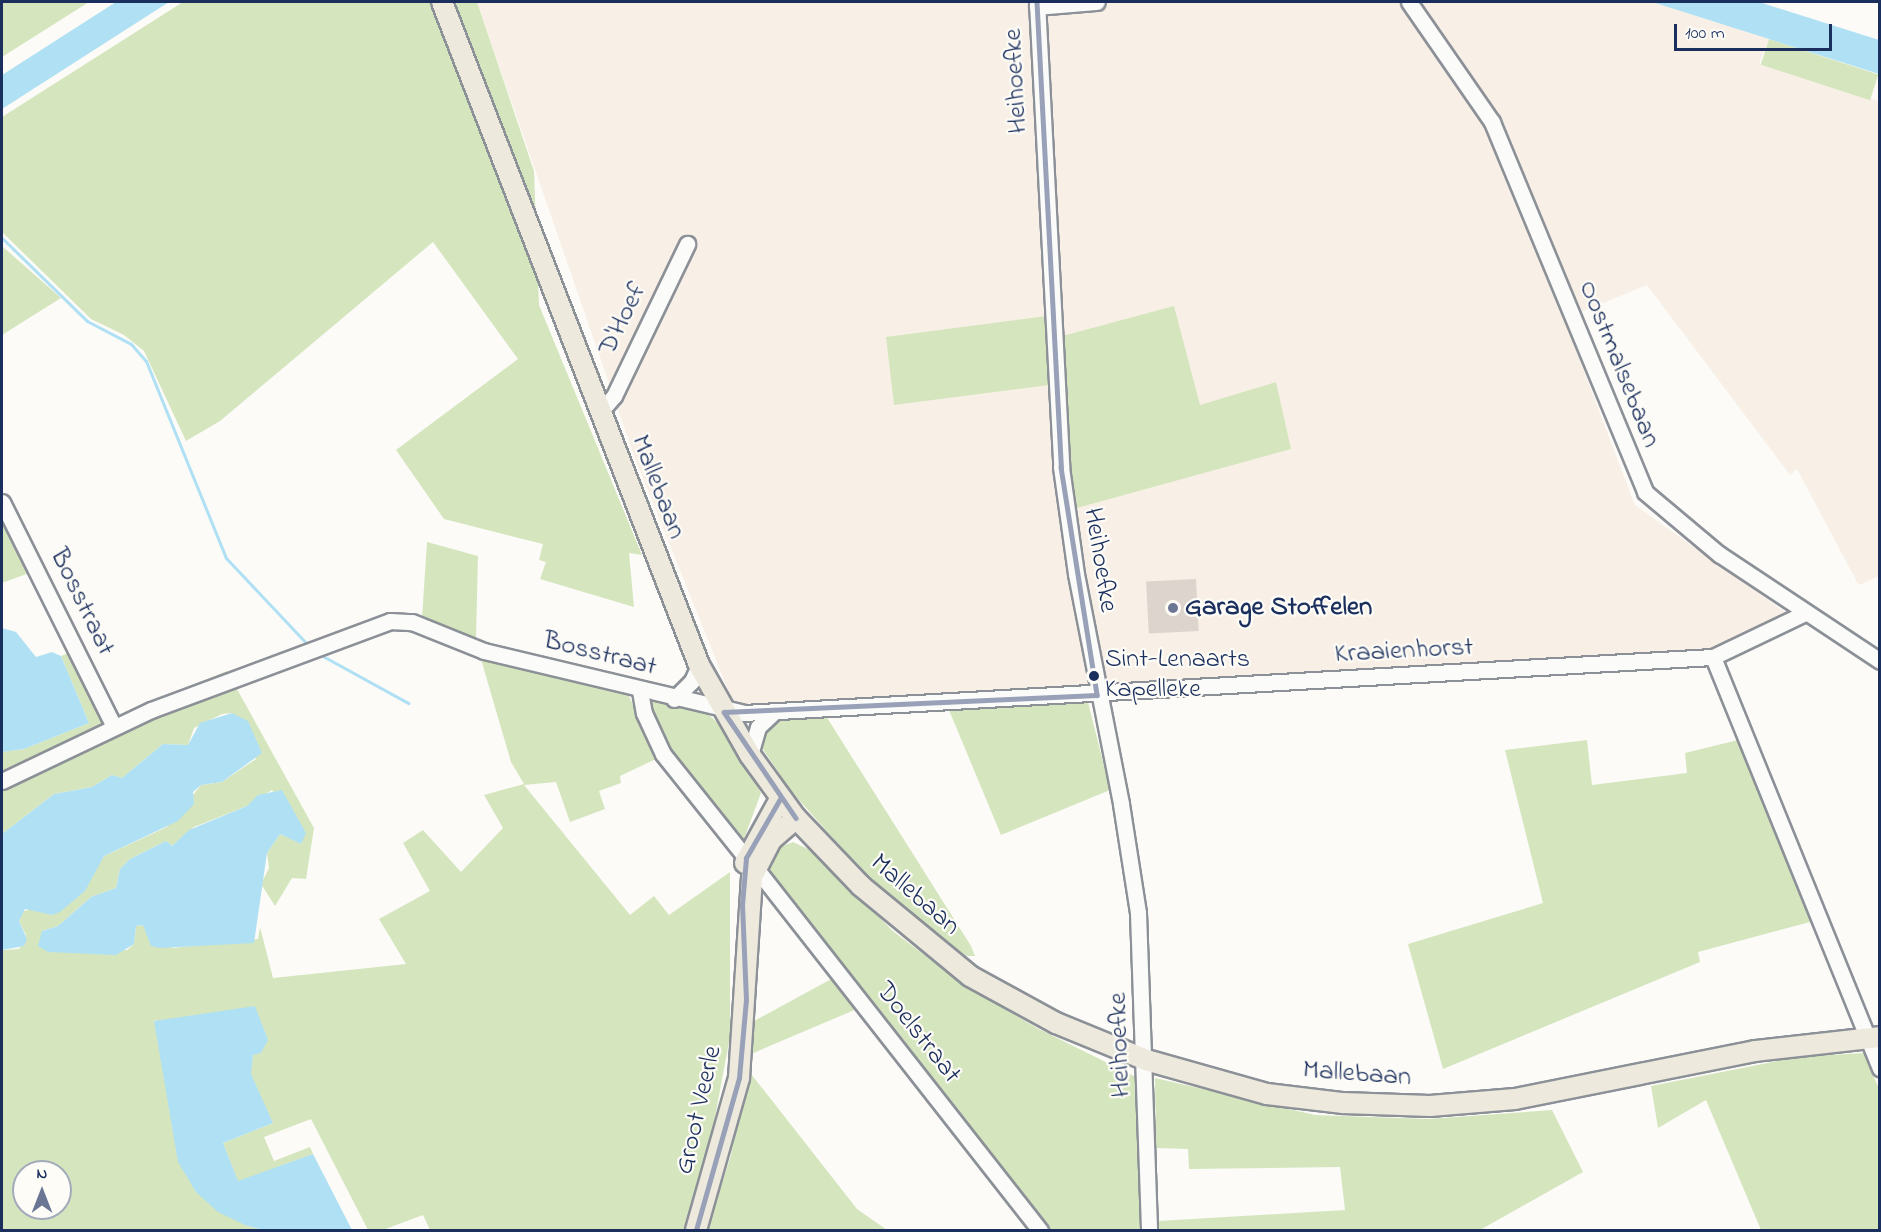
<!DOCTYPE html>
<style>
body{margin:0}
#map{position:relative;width:1881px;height:1232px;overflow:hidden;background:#fcfbf8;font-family:"Indie Flower",sans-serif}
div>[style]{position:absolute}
.built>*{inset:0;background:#f8f0e6}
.green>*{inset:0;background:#d5e6be;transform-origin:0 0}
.water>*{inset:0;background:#b0e0f3}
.stream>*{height:3px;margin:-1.5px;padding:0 1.5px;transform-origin:1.5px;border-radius:1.5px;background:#b0e0f3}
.building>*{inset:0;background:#ddd5cd;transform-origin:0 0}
.roads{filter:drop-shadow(2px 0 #8c9097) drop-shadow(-2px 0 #8c9097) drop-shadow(0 2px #8c9097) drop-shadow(0 -2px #8c9097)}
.minor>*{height:15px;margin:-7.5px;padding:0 7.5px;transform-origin:7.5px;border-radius:7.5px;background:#fbfbf9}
.major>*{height:20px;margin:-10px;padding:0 10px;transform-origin:10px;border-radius:10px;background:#edeadd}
.bus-1>*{height:4.5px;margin:-2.25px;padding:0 2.25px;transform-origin:2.25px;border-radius:2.25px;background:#98a1b7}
.dots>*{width:16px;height:16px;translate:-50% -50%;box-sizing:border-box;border:3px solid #fdfcf7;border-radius:50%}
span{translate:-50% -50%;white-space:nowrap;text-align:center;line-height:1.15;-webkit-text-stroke:4.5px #fdfcf7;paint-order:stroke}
.bus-label{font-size:26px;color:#1b2f5e}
.left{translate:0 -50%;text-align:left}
.street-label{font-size:27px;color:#1b2f5e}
.poi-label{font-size:27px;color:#1b2f5e;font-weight:700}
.frame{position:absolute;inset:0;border:3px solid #1b2f5e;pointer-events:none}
.north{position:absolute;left:12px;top:1160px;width:60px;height:60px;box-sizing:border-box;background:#fdfcf7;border:2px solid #a3aaba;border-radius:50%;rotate:0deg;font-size:16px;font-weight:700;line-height:24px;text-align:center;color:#1b2f5e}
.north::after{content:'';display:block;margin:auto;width:21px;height:27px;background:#6a7694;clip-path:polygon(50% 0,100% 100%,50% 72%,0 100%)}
.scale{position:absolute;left:1674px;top:24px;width:158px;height:27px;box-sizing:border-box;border:3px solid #1b2f5e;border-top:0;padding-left:8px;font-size:18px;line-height:21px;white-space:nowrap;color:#1b2f5e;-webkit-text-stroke:4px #fdfcf7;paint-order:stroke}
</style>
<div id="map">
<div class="built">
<div style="clip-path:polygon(477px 2px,1652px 2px,1769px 39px,1759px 64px,1879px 101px,1879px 576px,1860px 585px,1857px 582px,1797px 469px,1790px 475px,1647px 285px,1564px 319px,1635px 505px,1792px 617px,1715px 650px,1103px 688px,734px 705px,633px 453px)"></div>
</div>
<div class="green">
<div style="clip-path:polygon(2px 2px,89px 2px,2px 57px)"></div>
<div style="clip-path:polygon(183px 2px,477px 2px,534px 171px,539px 305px,642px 555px,629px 553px,634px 607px,540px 579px,546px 562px,539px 560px,543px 544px,444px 519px,396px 450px,518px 359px,433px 242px,220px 421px,186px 441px,144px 351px,124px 335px,91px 319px,2px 232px,2px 117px)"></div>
<div style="left:1769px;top:39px;width:115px;height:27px;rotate:18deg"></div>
<div style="clip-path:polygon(2px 246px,61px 298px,2px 335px)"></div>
<div style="clip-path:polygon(1174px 306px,1200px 405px,1276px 382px,1291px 449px,1066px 511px,1057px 384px,894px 405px,886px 337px,1054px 315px,1055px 338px)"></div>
<div style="clip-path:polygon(2px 520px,32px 572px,2px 583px)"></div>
<div style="clip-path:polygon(427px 542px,478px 556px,476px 640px,422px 618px)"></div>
<div style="clip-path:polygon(evenodd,83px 647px,117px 716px,227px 671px,314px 828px,306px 879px,292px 878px,275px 906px,261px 884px,269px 868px,267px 853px,280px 834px,302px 844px,272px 790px,247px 806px,194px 827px,172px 846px,166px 841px,130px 859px,120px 869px,116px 888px,91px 897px,58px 926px,42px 931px,48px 952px,127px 950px,134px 944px,136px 926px,143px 925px,173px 948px,258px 939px,260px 927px,273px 978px,406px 964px,379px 919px,430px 891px,403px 843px,423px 830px,461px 872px,503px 828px,484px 795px,524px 784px,511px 762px,480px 656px,628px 694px,658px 758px,620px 776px,621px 783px,599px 791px,605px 809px,570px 822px,556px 782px,524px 785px,630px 915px,654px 896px,669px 915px,730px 872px,730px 1037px,714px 1122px,684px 1230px,430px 1230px,423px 1215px,383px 1230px,368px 1230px,311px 1119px,264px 1137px,274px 1161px,310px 1147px,313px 1154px,238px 1182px,223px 1143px,273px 1123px,256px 1095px,250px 1074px,253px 1055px,154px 1020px,245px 1225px,263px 1230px,2px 1230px,2px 950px,19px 949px,26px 935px,19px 921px,21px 912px,34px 908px,52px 915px,78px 897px,104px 856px,167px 827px,201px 785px,222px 782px,256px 759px,232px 713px,222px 714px,194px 728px,188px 745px,163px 744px,122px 778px,112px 775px,92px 787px,54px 794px,2px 834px,2px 752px,24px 749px,89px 723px,61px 656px,83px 647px,24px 1172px,60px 1172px,60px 1208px,24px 1208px,24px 1172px)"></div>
<div style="clip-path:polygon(648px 698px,706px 712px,723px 728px,761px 793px,742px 844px,667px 749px,650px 715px)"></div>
<div style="clip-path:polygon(1088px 702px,1110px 790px,1001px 835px,949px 710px)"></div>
<div style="clip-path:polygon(826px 716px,971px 946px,975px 956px,967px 956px,931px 932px,861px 870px,792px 792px,762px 748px,760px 739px,775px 720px)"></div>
<div style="clip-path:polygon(1587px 740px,1592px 785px,1687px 773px,1685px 753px,1738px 740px,1814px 921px,1698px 952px,1700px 962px,1443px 1069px,1408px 944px,1543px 903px,1505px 750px)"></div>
<div style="clip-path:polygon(793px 842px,814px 852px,894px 932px,967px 987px,1037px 1028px,1138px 1078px,1141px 1230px,1048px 1230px,766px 874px,764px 867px,773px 850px)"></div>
<div style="clip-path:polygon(835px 977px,859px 1008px,751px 1054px,754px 1021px)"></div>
<div style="clip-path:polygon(1864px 1053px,1879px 1089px,1879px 1230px,1761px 1230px,1706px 1100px,1658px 1128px,1651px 1086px,1797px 1057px)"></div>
<div style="clip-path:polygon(748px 1070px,857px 1209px,887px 1230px,707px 1230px,731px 1155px)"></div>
<div style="clip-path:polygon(1155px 1078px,1315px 1115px,1428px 1119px,1552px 1110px,1583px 1172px,1480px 1230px,1159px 1230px,1158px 1221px,1345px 1210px,1340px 1167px,1189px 1169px,1188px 1149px,1156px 1148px)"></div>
</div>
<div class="water">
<div style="clip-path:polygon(116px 2px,169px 2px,2px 109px,2px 75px)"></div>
<div style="clip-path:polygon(1652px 2px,1759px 2px,1879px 40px,1879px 74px)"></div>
<div style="clip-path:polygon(2px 628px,16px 632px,36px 657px,52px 652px,61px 656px,89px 723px,24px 749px,2px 752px)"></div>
<div style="clip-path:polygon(232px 713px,248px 721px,262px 753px,222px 782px,201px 785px,193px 792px,194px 804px,178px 821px,104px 856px,85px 891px,60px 912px,52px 915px,25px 909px,19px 921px,27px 939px,24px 946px,2px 950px,2px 834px,54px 794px,92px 787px,112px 775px,122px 778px,163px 744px,188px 745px,200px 723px)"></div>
<div style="clip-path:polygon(282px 790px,306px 833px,301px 844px,280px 834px,267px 853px,254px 943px,160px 948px,151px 946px,143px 925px,136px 926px,134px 944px,116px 955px,48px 952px,38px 946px,42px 931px,58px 926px,91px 897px,116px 888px,120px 869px,130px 859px,166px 841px,172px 846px,189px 830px,247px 806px,258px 795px)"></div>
<div style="clip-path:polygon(255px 1006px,268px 1040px,261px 1053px,253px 1055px,251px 1074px,273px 1123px,223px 1143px,238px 1181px,313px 1154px,352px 1230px,263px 1230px,245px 1225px,218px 1212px,196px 1192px,178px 1162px,154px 1021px)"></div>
</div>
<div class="stream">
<div style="left:2px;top:238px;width:119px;rotate:44.3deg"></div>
<div style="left:87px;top:321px;width:50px;rotate:27.6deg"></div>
<div style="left:131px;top:344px;width:23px;rotate:49deg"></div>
<div style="left:146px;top:361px;width:213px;rotate:67.9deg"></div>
<div style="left:226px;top:558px;width:121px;rotate:46.7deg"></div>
<div style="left:319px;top:654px;width:102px;rotate:28.8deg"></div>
</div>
<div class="building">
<div style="left:1196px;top:579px;width:52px;height:50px;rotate:87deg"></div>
</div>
<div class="roads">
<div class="minor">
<div style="left:1037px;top:2px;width:466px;rotate:87deg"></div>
<div style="left:1061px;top:467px;width:108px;rotate:82deg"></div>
<div style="left:1076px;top:574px;width:234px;rotate:78.9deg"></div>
<div style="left:1121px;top:804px;width:110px;rotate:81.1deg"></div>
<div style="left:1138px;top:913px;width:317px;rotate:88deg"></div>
<div style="left:1409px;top:2px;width:146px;rotate:55.3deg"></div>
<div style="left:1492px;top:122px;width:400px;rotate:67.5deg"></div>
<div style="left:1645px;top:492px;width:97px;rotate:40deg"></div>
<div style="left:1719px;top:554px;width:193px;rotate:33.6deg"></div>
<div style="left:1037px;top:7px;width:60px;rotate:-4.8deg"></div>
<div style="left:600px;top:412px;width:21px;rotate:-49deg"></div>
<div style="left:614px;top:396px;width:169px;rotate:-64.3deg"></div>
<div style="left:2px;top:502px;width:251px;rotate:63.5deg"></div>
<div style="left:1713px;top:657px;width:444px;rotate:67.9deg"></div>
<div style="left:640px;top:691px;width:22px;rotate:80deg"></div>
<div style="left:644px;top:713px;width:45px;rotate:65.1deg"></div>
<div style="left:663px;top:754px;width:133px;rotate:51.4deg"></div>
<div style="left:674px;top:699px;width:25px;rotate:-45deg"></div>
<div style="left:692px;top:681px;width:17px;rotate:-66deg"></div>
<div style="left:750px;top:755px;width:29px;rotate:-74deg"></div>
<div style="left:758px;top:727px;width:23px;rotate:-43deg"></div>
<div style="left:2px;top:781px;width:165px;rotate:-25.5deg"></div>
<div style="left:151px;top:710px;width:255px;rotate:-20.4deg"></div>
<div style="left:390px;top:621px;width:22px;rotate:3deg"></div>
<div style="left:412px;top:622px;width:78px;rotate:21.9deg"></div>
<div style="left:484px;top:651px;width:267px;rotate:13.4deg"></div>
<div style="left:744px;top:713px;width:971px;rotate:-3.31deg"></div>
<div style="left:1713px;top:657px;width:102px;rotate:-25.6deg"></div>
<div style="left:755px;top:867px;width:462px;rotate:51.9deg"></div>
</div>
<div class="major">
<div style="left:442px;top:2px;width:711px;rotate:68.81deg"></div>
<div style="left:699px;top:665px;width:103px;rotate:60.5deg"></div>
<div style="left:750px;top:755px;width:78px;rotate:53.9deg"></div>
<div style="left:796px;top:818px;width:94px;rotate:46.3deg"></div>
<div style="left:861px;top:886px;width:141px;rotate:39.5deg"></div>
<div style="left:970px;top:976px;width:98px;rotate:28.7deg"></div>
<div style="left:1056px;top:1023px;width:97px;rotate:22.3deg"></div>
<div style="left:1146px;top:1060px;width:126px;rotate:15.7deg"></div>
<div style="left:1267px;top:1094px;width:77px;rotate:6.8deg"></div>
<div style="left:1343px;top:1103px;width:87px;rotate:2deg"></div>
<div style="left:1430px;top:1106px;width:85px;rotate:-4.7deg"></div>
<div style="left:1515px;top:1099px;width:245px;rotate:-11.3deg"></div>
<div style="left:1755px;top:1051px;width:126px;rotate:-6.4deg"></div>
<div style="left:745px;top:863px;width:73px;rotate:-61.3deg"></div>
<div style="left:696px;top:1230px;width:158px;rotate:-74.2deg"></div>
<div style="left:739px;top:1078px;width:201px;rotate:-86.3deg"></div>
<div style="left:752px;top:877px;width:42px;rotate:-62.8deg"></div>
<div style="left:771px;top:840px;width:33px;rotate:-41deg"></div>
</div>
</div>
<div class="bus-1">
<div style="left:1037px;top:2px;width:466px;rotate:87deg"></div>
<div style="left:1061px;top:467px;width:231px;rotate:81deg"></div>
<div style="left:724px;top:712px;width:373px;rotate:-2.6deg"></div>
<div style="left:724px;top:712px;width:128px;rotate:55.8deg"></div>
<div style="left:696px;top:1230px;width:158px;rotate:-74.2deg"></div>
<div style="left:739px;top:1078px;width:78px;rotate:-84.9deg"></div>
<div style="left:746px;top:1000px;width:95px;rotate:-92.4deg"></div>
<div style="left:742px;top:905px;width:47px;rotate:-85.1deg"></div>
<div style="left:746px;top:858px;width:68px;rotate:-60deg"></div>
</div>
<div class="dots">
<div style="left:1173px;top:608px;background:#6a7694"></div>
<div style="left:1094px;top:676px;background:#1b2f5e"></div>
</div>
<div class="bus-label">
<span class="left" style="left:1105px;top:676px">Sint-Lenaarts<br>Kapelleke</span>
</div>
<div class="street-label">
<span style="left:1016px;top:81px;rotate:-93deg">Heihoefke</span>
<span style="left:623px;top:319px;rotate:-64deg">D'Hoef</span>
<span style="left:1619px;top:364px;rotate:68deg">Oostmalsebaan</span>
<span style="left:658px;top:487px;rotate:69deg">Mallebaan</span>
<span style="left:1100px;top:560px;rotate:81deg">Heihoefke</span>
<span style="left:82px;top:602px;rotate:64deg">Bosstraat</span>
<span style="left:1404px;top:651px;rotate:-3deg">Kraaienhorst</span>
<span style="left:600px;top:654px;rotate:14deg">Bosstraat</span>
<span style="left:915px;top:895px;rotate:41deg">Mallebaan</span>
<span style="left:918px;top:1033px;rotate:52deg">Doelstraat</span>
<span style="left:1120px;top:1045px;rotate:-92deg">Heihoefke</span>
<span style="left:1357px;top:1074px;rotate:4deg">Mallebaan</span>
<span style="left:699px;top:1110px;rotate:-77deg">Groot Veerle</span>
</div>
<div class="poi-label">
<span class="left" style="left:1185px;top:608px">Garage Stoffelen</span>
</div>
<div class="frame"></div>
<div class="north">N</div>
<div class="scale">100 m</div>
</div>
